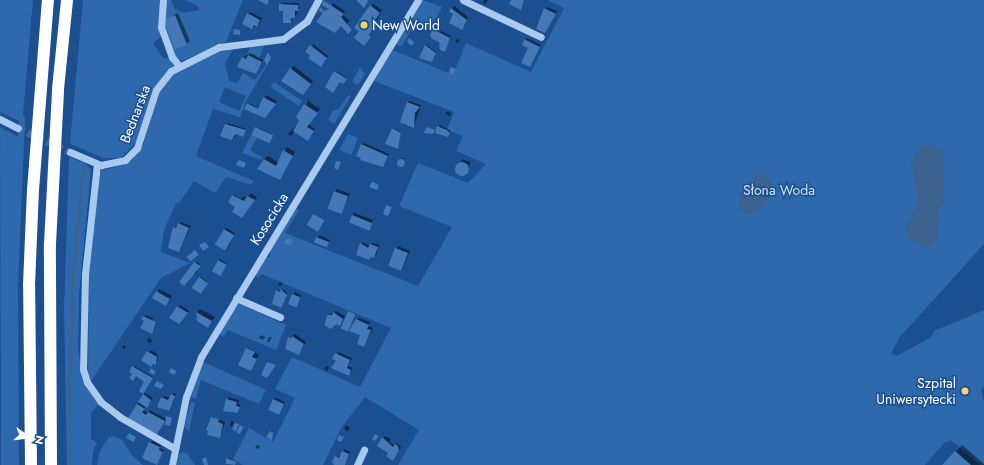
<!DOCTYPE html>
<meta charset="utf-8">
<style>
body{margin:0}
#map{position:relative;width:984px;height:465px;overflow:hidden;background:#1b4f8f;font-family:Jost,sans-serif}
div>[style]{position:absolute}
.green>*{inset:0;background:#2e69ad;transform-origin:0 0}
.water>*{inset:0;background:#3c6290}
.shadow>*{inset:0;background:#0007;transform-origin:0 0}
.round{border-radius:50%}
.stream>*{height:2.5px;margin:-1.25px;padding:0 1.25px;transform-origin:1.25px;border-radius:1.25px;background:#3c6290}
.building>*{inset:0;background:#4478b7;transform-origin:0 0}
.minor-tunnel>*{height:7px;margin-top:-3.5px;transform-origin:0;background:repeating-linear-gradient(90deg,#3d69a0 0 7px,transparent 0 10.5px)}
.minor>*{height:7px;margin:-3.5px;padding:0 3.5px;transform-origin:3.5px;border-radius:3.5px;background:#a9c9ee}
.highway>*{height:12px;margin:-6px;padding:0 6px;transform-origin:6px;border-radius:6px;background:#fff}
.dots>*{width:11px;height:11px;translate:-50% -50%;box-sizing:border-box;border:2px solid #1b4f8f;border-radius:50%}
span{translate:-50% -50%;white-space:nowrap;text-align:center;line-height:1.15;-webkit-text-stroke:3px #1b4f8f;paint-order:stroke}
.poi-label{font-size:14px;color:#fff}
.left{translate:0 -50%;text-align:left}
.right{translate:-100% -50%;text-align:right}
.street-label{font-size:14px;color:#fff}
.park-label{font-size:14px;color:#cfe3fa}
.north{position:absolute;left:8px;top:417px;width:40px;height:40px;-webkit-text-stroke:3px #1b4f8f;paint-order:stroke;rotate:104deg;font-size:11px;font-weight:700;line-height:16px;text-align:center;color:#fff}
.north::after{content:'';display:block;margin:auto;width:14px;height:18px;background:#fff;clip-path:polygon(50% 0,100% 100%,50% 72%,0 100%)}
</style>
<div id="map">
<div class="green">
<div style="clip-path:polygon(0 0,33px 0,23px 114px,25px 118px,18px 287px,19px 465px,1px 465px,0 127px,18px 137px,19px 121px,0 112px)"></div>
<div style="clip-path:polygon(83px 0,160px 0,162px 35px,153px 43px,163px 58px,170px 58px,174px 66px,168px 70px,136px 142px,121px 158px,104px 158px,70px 144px)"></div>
<div style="clip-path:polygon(164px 0,171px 0,175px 9px,184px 13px,199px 10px,198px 6px,185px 0,243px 0,226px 42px,182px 61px,176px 59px,163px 24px)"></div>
<div style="clip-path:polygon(423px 0,442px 7px,429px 30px,411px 19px)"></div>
<div style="clip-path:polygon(547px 0,984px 0,984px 244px,899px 338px,891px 354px,897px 356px,931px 337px,934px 331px,984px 310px,984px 386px,981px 390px,984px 402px,984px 465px,980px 465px,951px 440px,944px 443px,925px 465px,398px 465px,419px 430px,365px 397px,341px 428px,323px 465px,243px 465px,233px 459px,249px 428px,273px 442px,295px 398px,275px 389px,292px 357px,360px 387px,391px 328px,261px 274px,258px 278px,255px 275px,265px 257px,270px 257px,270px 250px,295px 208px,299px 210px,285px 233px,418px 286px,452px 227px,399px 206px,418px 163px,468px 183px,486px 164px,456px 151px,463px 136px,447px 130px,454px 112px,374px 81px,393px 50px,453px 75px,466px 43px,531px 72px,564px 8px)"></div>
<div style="left:408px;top:24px;width:6px;height:23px;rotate:31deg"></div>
<div style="clip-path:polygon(264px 46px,259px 59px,254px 53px,253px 56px,247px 54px,250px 47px)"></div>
<div style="clip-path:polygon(evenodd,234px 48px,225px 63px,229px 81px,237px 83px,243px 73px,255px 80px,272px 57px,246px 101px,240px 117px,213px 109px,196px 156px,254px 181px,251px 185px,226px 177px,215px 193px,194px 181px,179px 203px,176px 203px,164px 230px,161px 252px,190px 263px,161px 278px,91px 381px,88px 369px,89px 276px,99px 175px,101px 171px,128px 163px,136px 155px,143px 145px,154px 102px,170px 76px,217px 50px,234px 48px,225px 87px,246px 96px,239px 111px,219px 102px,225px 87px)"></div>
<div style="clip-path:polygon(360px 67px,365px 74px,358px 85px,352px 82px)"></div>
<div style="left:274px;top:82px;width:34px;height:6px;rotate:34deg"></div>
<div style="clip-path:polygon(348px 95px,351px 96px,334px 124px,328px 120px,333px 111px,339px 109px)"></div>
<div style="clip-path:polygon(348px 134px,358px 138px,351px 155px,339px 150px)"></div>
<div style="clip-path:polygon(251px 135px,257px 138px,250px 150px,263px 158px,262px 160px,242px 153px)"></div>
<div style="clip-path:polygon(69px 157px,84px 163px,91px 169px,79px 295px,78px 348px,83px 381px,99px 404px,91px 413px,91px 439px,97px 442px,93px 451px,92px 465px,67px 465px,64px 309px)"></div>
<div style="clip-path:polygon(240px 304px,286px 325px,276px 350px,228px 330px,223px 337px,219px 333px,235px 307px)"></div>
<div style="clip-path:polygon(203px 362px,266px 390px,259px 404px,201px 380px,196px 399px,191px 397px)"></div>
<div style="clip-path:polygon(191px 402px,195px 402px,189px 432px,184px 426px)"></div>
<div style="clip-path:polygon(113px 436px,122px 440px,132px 455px,143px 465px,97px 465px,100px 451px,109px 437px)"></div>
<div style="clip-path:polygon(182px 452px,187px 453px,195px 465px,177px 465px,179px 455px)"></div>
</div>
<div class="water">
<div style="clip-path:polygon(927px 145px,933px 145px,942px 151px,944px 181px,944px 203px,939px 209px,940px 224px,937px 239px,928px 249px,909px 240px,904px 228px,915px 209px,918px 197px,911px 163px,916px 153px)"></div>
<div style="clip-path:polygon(758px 174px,763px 174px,771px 180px,774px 187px,773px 195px,756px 213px,746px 214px,739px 207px,740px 196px)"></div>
</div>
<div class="shadow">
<div style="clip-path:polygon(484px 0,488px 0,485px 4px,483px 3px)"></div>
<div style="clip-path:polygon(282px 3px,299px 3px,297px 15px,292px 17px,291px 22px,280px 5px)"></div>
<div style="clip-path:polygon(333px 3px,345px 11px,343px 15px,350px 21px,343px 27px,326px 11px,330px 9px)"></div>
<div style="clip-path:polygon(373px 4px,382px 10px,366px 43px,371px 6px)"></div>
<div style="clip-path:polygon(454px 6px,468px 17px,464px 27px,450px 11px)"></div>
<div style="clip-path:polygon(547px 7px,557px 11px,545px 32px,545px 9px)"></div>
<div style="clip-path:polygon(250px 12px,262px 18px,259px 24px,252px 28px,248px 14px)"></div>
<div style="clip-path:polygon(178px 13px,190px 41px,186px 44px,164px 20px)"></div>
<div style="clip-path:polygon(435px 28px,451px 36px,445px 47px,446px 50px,439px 44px,440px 42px,433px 30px)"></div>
<div style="clip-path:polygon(527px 38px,541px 45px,530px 66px,529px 48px,525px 40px)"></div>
<div style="clip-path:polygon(457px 39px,460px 40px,458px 43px,455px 42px)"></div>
<div style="clip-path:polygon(313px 44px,328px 56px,323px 64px,311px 55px)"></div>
<div style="clip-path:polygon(427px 45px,436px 52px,432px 60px,426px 46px)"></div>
<div style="clip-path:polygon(250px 53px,263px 60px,256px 73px,243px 58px)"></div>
<div style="clip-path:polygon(294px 66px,313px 81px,303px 94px,291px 69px)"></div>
<div style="clip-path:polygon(336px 71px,347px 78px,343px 83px,340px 81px,326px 86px)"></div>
<div style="clip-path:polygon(266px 95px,277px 101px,267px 115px,262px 104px)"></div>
<div style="clip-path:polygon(309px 98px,309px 102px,320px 109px,308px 124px,315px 129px,310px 138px,295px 131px,291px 136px,288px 134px,300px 122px)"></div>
<div style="clip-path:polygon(409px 101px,421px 105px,414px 126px,407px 103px)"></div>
<div style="left:248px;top:103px;width:9px;height:5px;rotate:27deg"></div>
<div style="clip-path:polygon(447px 111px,451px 113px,450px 116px,445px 114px)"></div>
<div style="clip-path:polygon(228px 123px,246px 129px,243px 135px,237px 134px,234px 138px,221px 135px)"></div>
<div style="clip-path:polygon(440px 125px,451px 131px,448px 136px,438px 127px)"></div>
<div style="clip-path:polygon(256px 127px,272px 134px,269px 142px)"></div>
<div style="clip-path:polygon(393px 128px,401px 132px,398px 148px,392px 129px)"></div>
<div style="clip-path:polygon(364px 143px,389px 154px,383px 166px,362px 145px)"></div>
<div style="clip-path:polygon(287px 147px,295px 152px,280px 179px,264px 159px,268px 156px,279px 163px)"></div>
<div style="clip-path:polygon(401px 158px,405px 160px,405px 166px,398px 164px)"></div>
<div style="left:462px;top:159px;width:9px;height:14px;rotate:21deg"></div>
<div style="clip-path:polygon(337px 189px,350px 194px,341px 213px,335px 191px)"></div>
<div style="clip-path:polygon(251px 193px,257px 197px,242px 217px,237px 206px,229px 202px,234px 195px,241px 199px,244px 196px,247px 198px)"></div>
<div style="clip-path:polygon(354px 213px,373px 220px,371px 227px,369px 229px,352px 215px)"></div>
<div style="clip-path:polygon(181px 222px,191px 226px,179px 251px,174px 228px)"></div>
<div style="clip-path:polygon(226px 228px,235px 233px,228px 247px,224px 230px)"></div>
<div style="left:319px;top:235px;width:12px;height:8px;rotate:24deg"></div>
<div style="clip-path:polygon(363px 242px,370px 246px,373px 243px,379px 245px,376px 255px,369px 259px,361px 244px)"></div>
<div style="left:398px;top:246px;width:13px;height:21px;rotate:23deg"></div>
<div style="left:219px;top:259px;width:9px;height:14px;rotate:32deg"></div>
<div style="clip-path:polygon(196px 262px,201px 265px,195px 275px,193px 266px)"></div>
<div style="left:200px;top:277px;width:9px;height:13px;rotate:32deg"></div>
<div style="clip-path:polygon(280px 282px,283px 283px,281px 286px,278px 285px)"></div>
<div style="clip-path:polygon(159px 289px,172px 296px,166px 305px,154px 297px)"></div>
<div style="clip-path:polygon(283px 289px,287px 293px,281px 306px,273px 303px,277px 290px,281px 291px)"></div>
<div style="left:295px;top:292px;width:7px;height:13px;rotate:27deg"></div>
<div style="clip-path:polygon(180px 305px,189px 311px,181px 321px,178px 307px)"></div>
<div style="clip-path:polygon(200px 309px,215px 317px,208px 326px,198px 321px,197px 312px)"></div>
<div style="clip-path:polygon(336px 311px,345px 316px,340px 325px,328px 315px)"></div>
<div style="clip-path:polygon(146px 315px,153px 318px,152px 321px,156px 323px,152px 332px,141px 328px,146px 321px,144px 317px)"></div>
<div style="clip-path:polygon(359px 318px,370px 322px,368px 326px,373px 328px,364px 346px,356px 320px)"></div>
<div style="clip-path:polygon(295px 334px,306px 342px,299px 354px,289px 338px)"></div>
<div style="clip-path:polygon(261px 335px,265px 337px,263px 340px,259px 338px)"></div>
<div style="clip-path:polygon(269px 337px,272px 337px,269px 342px,267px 342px)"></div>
<div style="left:149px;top:338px;width:4px;height:4px;rotate:34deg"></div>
<div style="clip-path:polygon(124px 345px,126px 346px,125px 349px,122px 348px)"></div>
<div style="clip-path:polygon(248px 348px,259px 355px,251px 369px,240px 364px)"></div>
<div class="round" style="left:144px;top:351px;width:14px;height:14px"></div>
<div style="clip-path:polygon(338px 352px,352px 358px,348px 366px,353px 368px,349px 375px,338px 361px)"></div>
<div style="clip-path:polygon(134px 366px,153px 377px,143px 392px,146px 382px,130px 371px)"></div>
<div style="clip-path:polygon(326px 366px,329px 367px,327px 371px,324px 369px)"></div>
<div style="clip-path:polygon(145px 393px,153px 398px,143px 410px,148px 413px,150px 410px,166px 419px,156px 435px,129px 418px)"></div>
<div style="clip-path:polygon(174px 393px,176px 394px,169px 410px,162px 398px,164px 396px,170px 398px)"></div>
<div style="clip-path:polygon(229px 397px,239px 400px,238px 404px,241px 405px,234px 413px,224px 410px)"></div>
<div style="clip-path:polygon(276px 398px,285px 402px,279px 414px,274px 400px)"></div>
<div style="clip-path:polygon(213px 417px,225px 422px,220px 437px,212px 417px)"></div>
<div style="clip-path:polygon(231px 421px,234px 421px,232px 427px,230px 426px)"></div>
<div style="left:347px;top:425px;width:5px;height:4px;rotate:53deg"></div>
<div style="clip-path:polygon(385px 436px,391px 439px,389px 442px,395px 445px,397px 443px,401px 447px,395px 457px,378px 446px)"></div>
<div style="clip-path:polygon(152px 441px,161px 445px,160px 448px,164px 450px,157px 464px,150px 443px)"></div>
<div style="clip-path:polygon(257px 445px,260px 446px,258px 449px,255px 448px)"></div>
<div style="clip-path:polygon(962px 445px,984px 464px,984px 465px,943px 465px)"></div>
<div style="clip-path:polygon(345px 449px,350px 452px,345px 465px,336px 465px,336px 457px,341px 456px)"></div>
<div style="clip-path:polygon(228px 458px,237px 462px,235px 465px,227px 464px)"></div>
</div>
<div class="stream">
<div style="left:70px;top:465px;width:89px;rotate:-90.6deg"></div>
<div style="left:69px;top:376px;width:104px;rotate:-87.8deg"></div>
<div style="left:73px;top:272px;width:105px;rotate:-84.6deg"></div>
</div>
<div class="building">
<div style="clip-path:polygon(258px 0,269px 0,267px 5px)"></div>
<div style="clip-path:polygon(323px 0,344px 14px,341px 17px,352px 30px,348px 34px,341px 26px,335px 33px,316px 22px,323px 13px,319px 11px,320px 7px,324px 11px,329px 9px,322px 5px)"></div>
<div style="clip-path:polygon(356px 0,367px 0,368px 1px,364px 8px)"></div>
<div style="clip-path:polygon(511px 0,524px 0,521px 10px,509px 4px)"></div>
<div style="clip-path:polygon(279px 4px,298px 5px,298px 11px,295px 11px,295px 18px,291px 18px,291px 23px,283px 23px,283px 11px,279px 11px)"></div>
<div style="clip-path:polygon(370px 5px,380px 13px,374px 22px,375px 25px,369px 35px,371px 37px,364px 46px,354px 38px,359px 31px,354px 28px)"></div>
<div style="clip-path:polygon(451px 8px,467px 20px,462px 30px,449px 23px,453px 14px,449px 12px)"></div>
<div style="clip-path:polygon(544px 8px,556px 14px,545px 33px,536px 29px)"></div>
<div style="clip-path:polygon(247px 13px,260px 20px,257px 27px,254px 25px,252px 29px,242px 24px)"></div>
<div style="left:175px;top:15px;width:32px;height:13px;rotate:68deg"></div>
<div style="clip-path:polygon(234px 29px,240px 30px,240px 35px,233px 34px)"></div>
<div style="clip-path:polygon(433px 29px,450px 38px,445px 52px,440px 50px,439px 42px,432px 39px,430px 35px)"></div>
<div style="clip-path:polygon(409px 38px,414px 42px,412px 46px,407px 42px)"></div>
<div style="clip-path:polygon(524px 39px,540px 47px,530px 67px,521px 63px,528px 48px,522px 45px)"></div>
<div style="clip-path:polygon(310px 45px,327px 58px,321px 67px,308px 58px,310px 55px,305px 52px)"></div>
<div style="clip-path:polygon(425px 45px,436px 53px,432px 62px,419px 58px)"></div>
<div style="clip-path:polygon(268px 52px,271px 58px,267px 65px,264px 60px)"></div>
<div style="clip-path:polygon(248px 55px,262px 62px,256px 74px,237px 67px,242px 57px,246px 59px)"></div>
<div style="left:451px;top:67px;width:5px;height:7px;rotate:22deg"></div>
<div style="clip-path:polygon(290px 68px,311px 84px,303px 95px,281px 81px)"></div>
<div style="clip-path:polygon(334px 71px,347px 79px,343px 84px,340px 82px,333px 93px,325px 87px)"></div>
<div style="clip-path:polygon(263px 97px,276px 104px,265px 118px,244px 109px,247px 103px,258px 109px)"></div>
<div style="clip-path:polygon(407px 102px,420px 107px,415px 113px,414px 128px,400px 122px)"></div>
<div style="clip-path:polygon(304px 104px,318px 113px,307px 127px,314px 131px,308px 141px,293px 131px,299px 121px,296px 117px)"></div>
<div style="clip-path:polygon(225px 124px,246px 130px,243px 137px,236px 134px,231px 140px,220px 136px)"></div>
<div style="clip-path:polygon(437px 126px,447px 130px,450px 133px,448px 137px,435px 133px)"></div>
<div style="left:255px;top:127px;width:20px;height:9px;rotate:24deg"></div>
<div style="clip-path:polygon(427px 127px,435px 130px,433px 134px,424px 133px)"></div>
<div style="clip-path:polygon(392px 128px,401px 133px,398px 149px,385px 144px)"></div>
<div style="clip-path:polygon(361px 144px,388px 156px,383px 167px,360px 160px,361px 158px,356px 156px)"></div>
<div style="clip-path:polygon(283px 150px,293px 156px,280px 180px,257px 169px,264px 159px,276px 166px)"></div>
<div class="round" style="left:397px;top:159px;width:8px;height:8px"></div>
<div style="clip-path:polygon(239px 160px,246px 163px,244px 168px,236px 165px)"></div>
<div style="clip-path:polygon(336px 161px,341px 162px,338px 170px,334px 168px)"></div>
<div class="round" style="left:455px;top:162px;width:14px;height:14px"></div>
<div style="clip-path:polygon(372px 182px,379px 185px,377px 190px,369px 187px)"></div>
<div style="left:334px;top:191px;width:15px;height:19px;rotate:20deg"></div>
<div style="clip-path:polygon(232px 195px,244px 201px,247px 196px,255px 200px,242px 218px,232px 212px,235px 207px,228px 202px)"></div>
<div style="clip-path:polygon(386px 205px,392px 207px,388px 216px,383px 214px)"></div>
<div style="left:313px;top:214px;width:13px;height:13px;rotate:29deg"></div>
<div style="left:352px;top:215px;width:22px;height:8px;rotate:22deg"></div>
<div style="clip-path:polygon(178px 223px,189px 228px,179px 252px,168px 248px,173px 227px,176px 228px)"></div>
<div style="left:224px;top:229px;width:12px;height:18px;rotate:31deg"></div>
<div style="left:316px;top:237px;width:14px;height:6px;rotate:21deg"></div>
<div style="clip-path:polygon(288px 238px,293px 241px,290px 246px,284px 243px)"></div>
<div style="clip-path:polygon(205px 242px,209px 247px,203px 251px,199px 245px)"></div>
<div style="clip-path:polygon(360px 243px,368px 248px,370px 244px,378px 247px,374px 258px,371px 257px,370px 260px,356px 255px)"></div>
<div style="left:395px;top:248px;width:14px;height:19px;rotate:21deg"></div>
<div style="left:195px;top:250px;width:6px;height:11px;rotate:51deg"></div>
<div style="left:218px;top:260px;width:10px;height:13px;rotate:29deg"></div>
<div style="clip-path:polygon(194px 262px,201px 266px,184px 286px,179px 282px)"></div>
<div style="left:199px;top:277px;width:11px;height:13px;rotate:34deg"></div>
<div style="clip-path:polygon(281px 289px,287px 295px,281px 308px,272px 304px,276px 290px,280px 292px)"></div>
<div style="left:156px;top:291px;width:16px;height:8px;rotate:30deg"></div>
<div style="left:292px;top:294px;width:9px;height:11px;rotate:21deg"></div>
<div style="clip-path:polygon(177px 306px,188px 313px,179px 324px,169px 318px)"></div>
<div style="left:348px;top:311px;width:8px;height:19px;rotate:23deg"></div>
<div style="clip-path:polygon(196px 312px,212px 321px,208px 328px,197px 321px)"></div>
<div style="clip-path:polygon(333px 312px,343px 319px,340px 326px,336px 324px,331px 329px,325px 326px,325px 323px,327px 315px,332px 315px)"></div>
<div style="clip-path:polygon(143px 316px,156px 322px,152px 334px,140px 328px,144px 321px,141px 319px)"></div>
<div style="clip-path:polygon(356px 319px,369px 325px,367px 329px,371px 330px,364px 347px,357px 344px,360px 335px,349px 331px)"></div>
<div style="clip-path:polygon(292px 336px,304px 344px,299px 355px,285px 349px,288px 337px,291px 338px)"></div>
<div style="clip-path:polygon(246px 348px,255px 352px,252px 357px,257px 359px,251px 371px,238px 365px)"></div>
<div style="clip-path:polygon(147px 351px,157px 357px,156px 365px,153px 364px,151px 367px,141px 360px)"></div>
<div style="clip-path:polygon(335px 353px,350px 360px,347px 368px,351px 370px,349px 376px,331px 368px,336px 361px,332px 359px)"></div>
<div style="clip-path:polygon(267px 362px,276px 365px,267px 378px,261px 375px)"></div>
<div style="clip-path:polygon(132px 366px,153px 378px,143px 394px,139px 391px,144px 382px,136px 376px,133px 381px,129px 378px,132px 374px,129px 372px)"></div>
<div style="clip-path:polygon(151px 368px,156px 372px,154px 375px,149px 372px)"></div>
<div style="clip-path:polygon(171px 368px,177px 371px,174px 375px,169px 372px)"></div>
<div style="clip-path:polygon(157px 381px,164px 385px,161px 389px,154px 386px)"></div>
<div style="clip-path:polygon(143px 394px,151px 400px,147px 408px,138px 402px)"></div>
<div style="clip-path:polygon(171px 394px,175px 396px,169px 411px,157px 407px,161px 397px,168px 400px)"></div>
<div style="clip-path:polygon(226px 399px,237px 402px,236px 406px,240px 407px,237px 413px,223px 411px)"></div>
<div style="left:273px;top:399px;width:12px;height:12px;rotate:24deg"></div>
<div style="clip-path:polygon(137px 404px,145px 409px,142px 412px,146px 415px,148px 412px,165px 421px,156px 436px,128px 418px)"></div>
<div style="clip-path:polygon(166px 416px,172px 418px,170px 426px,165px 425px)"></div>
<div style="clip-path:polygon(211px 417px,219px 419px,218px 422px,223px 424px,220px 438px,207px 435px,208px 431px,206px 430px)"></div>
<div style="clip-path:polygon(235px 423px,239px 424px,236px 431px,232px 429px)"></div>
<div style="left:240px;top:425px;width:4px;height:8px;rotate:27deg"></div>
<div style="clip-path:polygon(270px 431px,273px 433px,272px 441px,266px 437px)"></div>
<div style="clip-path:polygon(129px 433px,136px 437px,134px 442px,126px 438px)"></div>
<div style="clip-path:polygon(375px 434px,379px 436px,375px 441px,372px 439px)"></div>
<div style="clip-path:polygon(339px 435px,344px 437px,341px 442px,337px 440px)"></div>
<div style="clip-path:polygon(382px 437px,393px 447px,395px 444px,398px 446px,399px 450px,393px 461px,386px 456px,388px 453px,377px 446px)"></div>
<div style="clip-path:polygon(149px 442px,160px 447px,159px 450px,163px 452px,157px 465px,142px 458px)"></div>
<div style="clip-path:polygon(342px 451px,349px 454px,345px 465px,334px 465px,332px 462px,335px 456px,339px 458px)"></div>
<div style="clip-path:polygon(955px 451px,971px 465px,942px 465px)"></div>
<div style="clip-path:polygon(206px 457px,208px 465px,204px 465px,202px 459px)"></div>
<div style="clip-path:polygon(226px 458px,237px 462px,235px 465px,226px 464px)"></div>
</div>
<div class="minor-tunnel">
<div style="left:18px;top:128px;width:57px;rotate:24.8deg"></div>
</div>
<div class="minor">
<div style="left:163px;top:0;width:27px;rotate:94deg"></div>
<div style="left:161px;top:27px;width:32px;rotate:70deg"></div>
<div style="left:172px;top:57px;width:11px;rotate:52deg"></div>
<div style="left:463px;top:0;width:86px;rotate:25.4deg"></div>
<div style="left:0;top:119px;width:20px;rotate:27deg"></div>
<div style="left:70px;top:152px;width:34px;rotate:23deg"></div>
<div style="left:101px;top:165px;width:25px;rotate:-12deg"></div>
<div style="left:125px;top:160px;width:17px;rotate:-45deg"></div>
<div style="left:137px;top:148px;width:61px;rotate:-71.9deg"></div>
<div style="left:156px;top:90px;width:24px;rotate:-52deg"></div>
<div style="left:171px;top:71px;width:54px;rotate:-26.6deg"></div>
<div style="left:219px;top:47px;width:64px;rotate:-7.1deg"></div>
<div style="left:283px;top:39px;width:30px;rotate:-37deg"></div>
<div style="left:307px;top:21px;width:24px;rotate:-62deg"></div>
<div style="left:97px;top:164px;width:112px;rotate:96.2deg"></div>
<div style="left:85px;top:275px;width:94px;rotate:91.2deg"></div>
<div style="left:83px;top:369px;width:14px;rotate:73deg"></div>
<div style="left:87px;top:382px;width:24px;rotate:55deg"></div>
<div style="left:101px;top:402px;width:24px;rotate:38deg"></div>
<div style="left:120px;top:417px;width:62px;rotate:29.9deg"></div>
<div style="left:236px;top:298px;width:48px;rotate:23.4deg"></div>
<div style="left:172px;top:465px;width:69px;rotate:-78.4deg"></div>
<div style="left:186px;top:397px;width:43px;rotate:-69.4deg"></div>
<div style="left:201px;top:357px;width:418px;rotate:-58.7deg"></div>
<div style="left:357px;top:465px;width:17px;rotate:-65deg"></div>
</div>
<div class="highway">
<div style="left:31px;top:465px;width:180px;rotate:-90.6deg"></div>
<div style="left:29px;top:285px;width:95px;rotate:-87.6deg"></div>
<div style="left:33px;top:190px;width:191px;rotate:-85.5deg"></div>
<div style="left:51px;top:465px;width:221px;rotate:-90.3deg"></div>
<div style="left:50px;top:244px;width:155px;rotate:-87deg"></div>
<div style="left:58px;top:89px;width:89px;rotate:-84.2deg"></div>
</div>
<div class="dots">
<div style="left:364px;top:25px;background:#ffd166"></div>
<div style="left:965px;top:391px;background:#ffd166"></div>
</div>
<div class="poi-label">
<span class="left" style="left:372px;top:25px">New World</span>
<span class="right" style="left:956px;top:391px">Szpital<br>Uniwersytecki</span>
</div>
<div class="street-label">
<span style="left:135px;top:114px;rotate:-69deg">Bednarska</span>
<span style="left:269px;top:219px;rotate:-58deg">Kosocicka</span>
</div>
<div class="park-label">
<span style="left:779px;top:190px">Słona Woda</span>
</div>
<div class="north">N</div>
</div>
